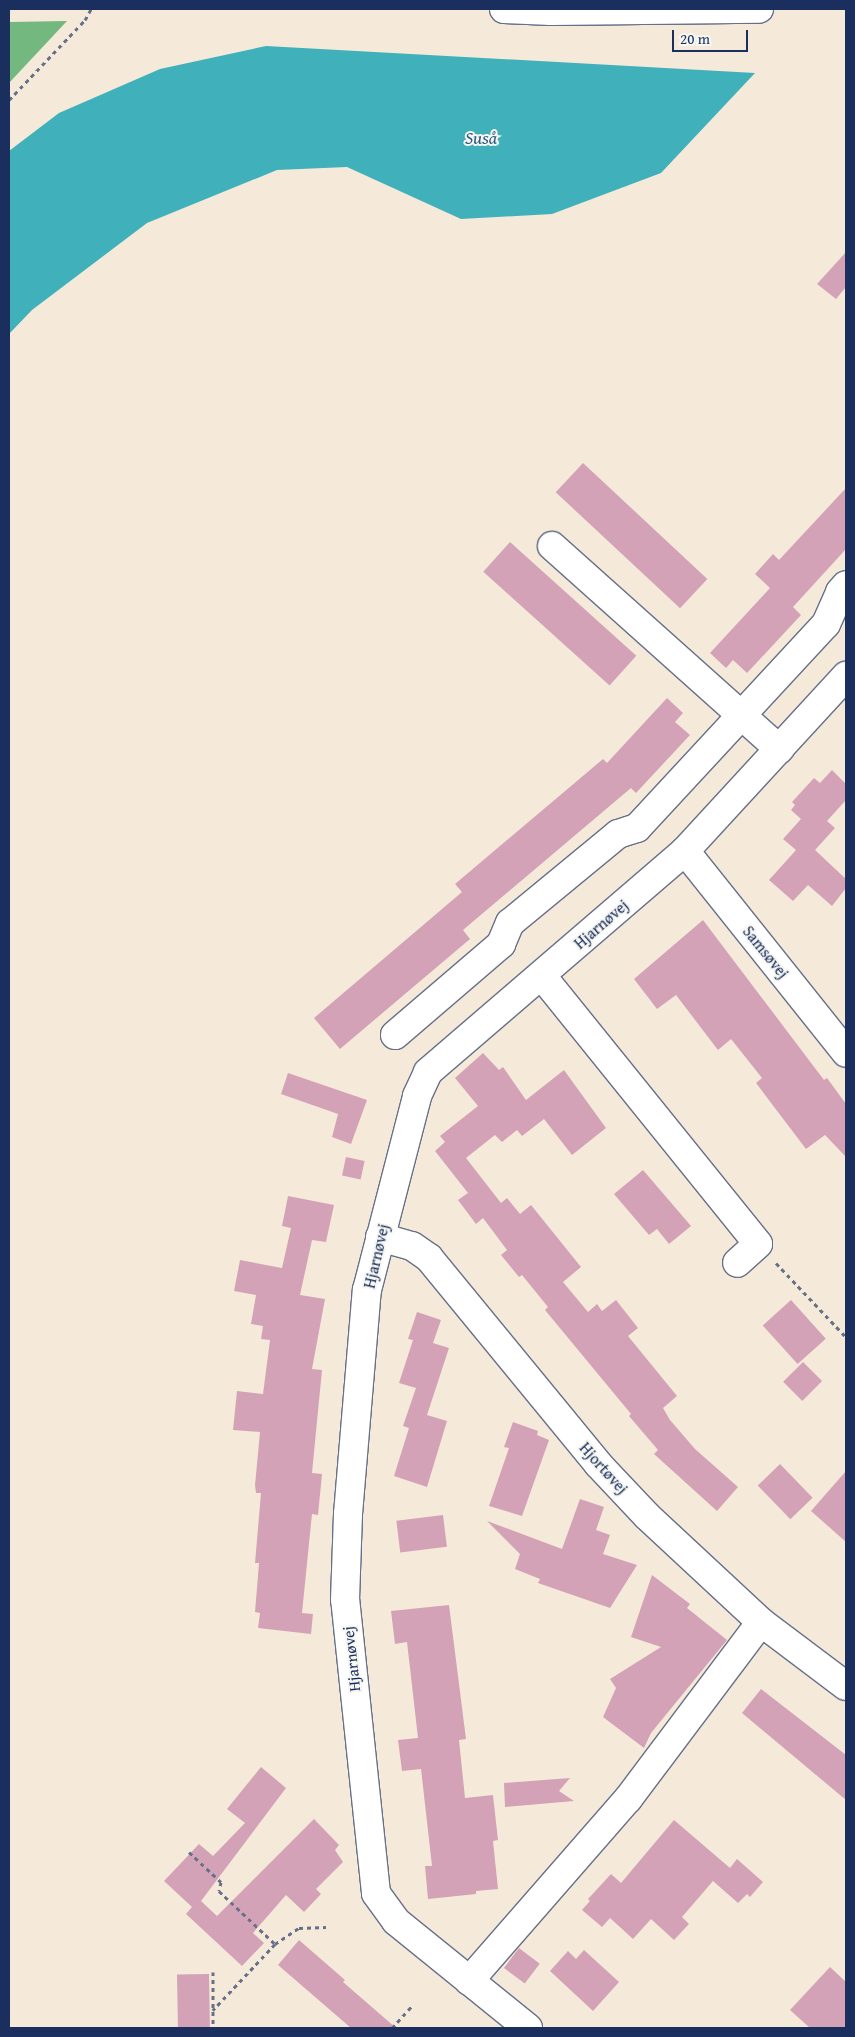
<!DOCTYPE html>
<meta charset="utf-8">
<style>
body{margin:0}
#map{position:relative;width:855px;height:2037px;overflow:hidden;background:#f5eada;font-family:"Gentium Book Plus",serif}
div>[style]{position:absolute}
.forest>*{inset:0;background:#73b87e}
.water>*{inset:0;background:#40b0ba}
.building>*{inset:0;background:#d4a2b7;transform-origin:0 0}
.path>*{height:3px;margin-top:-1.5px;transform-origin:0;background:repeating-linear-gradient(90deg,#677089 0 4px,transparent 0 8px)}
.roads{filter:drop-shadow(1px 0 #677089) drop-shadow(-1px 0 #677089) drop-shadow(0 1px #677089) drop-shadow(0 -1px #677089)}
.minor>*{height:28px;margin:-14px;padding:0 14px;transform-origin:14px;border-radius:14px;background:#fff}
span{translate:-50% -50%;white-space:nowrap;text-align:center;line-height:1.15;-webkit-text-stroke:4px #f6f6f2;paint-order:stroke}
.street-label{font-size:16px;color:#1b2f5e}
.water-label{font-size:18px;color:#285c7e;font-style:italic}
.frame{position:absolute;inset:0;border:10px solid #1b2f5e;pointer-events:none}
.scale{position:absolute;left:672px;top:30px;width:76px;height:22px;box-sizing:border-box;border:2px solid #1b2f5e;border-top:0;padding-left:6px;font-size:15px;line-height:18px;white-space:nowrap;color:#1b2f5e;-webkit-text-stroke:4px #f6f6f2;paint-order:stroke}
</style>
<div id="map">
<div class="forest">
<div style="clip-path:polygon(67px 21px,9px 83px,9px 22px)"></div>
</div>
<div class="water">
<div style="clip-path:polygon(266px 46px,755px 73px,661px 173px,552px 214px,461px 219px,347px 167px,277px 170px,147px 223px,32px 310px,9px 334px,9px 151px,59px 113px,160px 69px)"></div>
</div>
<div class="building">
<div style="clip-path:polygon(846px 252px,846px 287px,836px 299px,817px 284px)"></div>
<div style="left:583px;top:463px;width:170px;height:40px;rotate:43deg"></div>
<div style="clip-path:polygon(846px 488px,846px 549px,793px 607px,801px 615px,747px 673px,733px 660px,726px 668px,710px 653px,770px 588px,755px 574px,773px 554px,779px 560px)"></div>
<div style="left:510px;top:542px;width:170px;height:40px;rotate:42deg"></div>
<div style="clip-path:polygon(667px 698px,683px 713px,675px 722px,690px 735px,636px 793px,631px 788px,463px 930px,470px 939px,340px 1049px,314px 1018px,462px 892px,455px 884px,603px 759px,607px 763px)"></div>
<div style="clip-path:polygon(832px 770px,846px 784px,846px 800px,827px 821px,835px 828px,815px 850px,846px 879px,846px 888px,832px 906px,808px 885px,793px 901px,769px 880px,796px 850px,783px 839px,801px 819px,791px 810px,795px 805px,792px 802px,814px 778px,820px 783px)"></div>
<div style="clip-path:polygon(703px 920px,824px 1080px,827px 1078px,846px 1104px,846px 1157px,825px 1135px,806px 1149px,756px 1083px,762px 1078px,731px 1039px,718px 1050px,676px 995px,657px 1009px,634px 979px)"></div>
<div style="clip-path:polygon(483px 1053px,499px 1070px,503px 1067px,526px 1100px,564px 1070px,606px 1128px,572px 1155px,544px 1119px,522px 1136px,517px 1130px,502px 1142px,495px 1135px,466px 1158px,501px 1203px,507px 1198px,520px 1214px,531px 1205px,581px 1267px,563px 1282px,588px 1312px,597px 1304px,602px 1311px,616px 1300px,638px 1328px,628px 1336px,677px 1396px,663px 1408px,670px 1420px,695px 1449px,738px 1487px,717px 1511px,654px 1454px,658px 1450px,629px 1416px,631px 1414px,545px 1310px,548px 1307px,522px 1275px,519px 1277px,501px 1255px,507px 1250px,483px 1218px,476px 1224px,458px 1200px,468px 1193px,435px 1151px,445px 1142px,440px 1136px,478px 1106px,455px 1078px)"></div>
<div style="clip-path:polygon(288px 1073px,367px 1100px,351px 1144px,332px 1137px,338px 1114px,281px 1094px)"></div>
<div style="left:346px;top:1157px;width:19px;height:19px;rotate:12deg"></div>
<div style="clip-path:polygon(643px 1170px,691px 1226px,669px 1244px,657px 1229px,649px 1235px,614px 1194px)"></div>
<div style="clip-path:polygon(288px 1196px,334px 1205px,326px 1242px,312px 1240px,300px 1295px,325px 1299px,312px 1369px,322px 1370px,312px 1473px,322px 1474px,318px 1515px,312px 1514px,302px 1613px,313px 1614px,311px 1634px,258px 1628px,260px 1613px,255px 1612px,259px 1563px,255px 1563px,261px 1493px,256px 1493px,255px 1485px,260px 1432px,233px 1430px,237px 1391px,263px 1394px,270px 1340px,261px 1339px,263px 1326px,251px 1324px,256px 1295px,234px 1291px,240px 1260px,282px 1268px,291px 1228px,282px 1226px)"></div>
<div style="left:791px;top:1300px;width:52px;height:38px;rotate:48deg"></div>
<div style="clip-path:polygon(417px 1312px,441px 1320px,433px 1343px,449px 1348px,427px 1415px,447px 1421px,427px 1487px,394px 1476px,409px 1428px,403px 1426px,416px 1388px,399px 1383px,413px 1340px,408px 1339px)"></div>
<div style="left:803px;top:1362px;width:27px;height:28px;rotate:45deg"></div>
<div style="clip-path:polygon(513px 1422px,538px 1431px,537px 1435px,549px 1440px,522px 1516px,489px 1506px,509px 1448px,504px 1447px)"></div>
<div style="left:780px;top:1464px;width:47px;height:31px;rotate:46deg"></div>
<div style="clip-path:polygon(846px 1471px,846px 1542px,811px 1511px)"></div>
<div style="clip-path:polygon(580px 1499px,604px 1507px,596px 1530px,610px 1535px,603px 1554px,637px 1565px,610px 1608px,538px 1583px,540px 1579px,515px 1569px,520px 1554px,487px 1521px,562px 1549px)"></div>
<div style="left:443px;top:1515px;width:32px;height:47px;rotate:83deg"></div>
<div style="clip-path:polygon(652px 1575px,690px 1604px,687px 1608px,727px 1640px,651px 1733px,644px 1748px,603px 1717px,616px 1688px,610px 1679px,661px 1647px,631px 1637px)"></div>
<div style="clip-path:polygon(449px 1605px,466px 1739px,459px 1740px,465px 1798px,493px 1795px,498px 1840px,493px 1841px,498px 1889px,476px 1891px,476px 1894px,428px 1899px,425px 1866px,432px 1866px,421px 1769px,402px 1771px,398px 1740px,418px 1738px,407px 1642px,395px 1644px,391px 1611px)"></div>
<div style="clip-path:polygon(761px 1689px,846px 1755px,846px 1800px,742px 1713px)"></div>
<div style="clip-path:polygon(261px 1767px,286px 1788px,201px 1901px,217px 1916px,314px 1819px,339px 1845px,335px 1850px,343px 1862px,316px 1889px,321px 1894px,304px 1912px,286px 1895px,253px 1933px,264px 1943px,242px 1966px,186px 1914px,192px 1907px,164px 1881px,199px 1844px,213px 1856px,245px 1823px,227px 1809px)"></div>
<div style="clip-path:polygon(570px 1778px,559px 1791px,574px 1801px,505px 1807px,504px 1783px)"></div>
<div style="clip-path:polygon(674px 1820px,730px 1868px,737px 1859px,763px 1882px,750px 1897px,747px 1894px,738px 1903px,713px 1881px,682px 1917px,689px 1924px,674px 1940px,651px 1919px,633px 1939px,610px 1918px,602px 1927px,582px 1910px,590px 1901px,588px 1899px,611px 1874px,621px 1883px)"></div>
<div style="clip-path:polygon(299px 1940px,345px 1980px,343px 1982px,396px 2028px,351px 2028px,278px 1965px)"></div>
<div style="left:519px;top:1948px;width:26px;height:25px;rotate:37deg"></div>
<div style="clip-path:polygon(584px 1950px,619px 1982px,593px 2011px,550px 1971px,568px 1951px,576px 1959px)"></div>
<div style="clip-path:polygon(830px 1967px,846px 1982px,846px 2028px,810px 2028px,790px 2010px)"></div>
<div style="left:209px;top:1974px;width:54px;height:32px;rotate:89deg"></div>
</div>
<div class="path">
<div style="left:9px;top:100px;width:110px;rotate:-46.5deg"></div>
<div style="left:85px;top:20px;width:13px;rotate:-61deg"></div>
<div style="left:776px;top:1263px;width:102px;rotate:46.6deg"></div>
<div style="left:189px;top:1852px;width:44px;rotate:43.2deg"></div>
<div style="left:221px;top:1882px;width:9px;rotate:103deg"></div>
<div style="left:219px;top:1891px;width:77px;rotate:43.4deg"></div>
<div style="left:275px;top:1944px;width:91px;rotate:133.2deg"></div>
<div style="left:275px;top:1944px;width:29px;rotate:-34deg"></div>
<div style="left:299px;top:1928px;width:27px;rotate:-2deg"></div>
<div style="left:213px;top:1972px;width:56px;rotate:90deg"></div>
<div style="left:392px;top:2028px;width:30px;rotate:-48deg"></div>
</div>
<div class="roads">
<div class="minor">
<div style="left:504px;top:9px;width:47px;rotate:2.4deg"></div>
<div style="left:551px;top:11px;width:208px;rotate:-0.6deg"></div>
<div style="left:552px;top:546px;width:305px;rotate:41.8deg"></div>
<div style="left:685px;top:851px;width:258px;rotate:51.4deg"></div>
<div style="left:542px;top:976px;width:344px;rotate:51.1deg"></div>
<div style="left:758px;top:1244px;width:28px;rotate:138deg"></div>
<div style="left:395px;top:1035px;width:140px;rotate:-40.6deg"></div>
<div style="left:501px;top:944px;width:23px;rotate:-67deg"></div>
<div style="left:510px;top:923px;width:140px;rotate:-39.5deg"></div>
<div style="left:618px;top:834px;width:20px;rotate:-18deg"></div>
<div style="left:637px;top:828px;width:278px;rotate:-47.2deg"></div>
<div style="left:826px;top:624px;width:35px;rotate:-66deg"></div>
<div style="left:840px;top:592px;width:9px;rotate:-49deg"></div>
<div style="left:380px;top:1237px;width:33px;rotate:16deg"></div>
<div style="left:412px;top:1246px;width:21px;rotate:35deg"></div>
<div style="left:429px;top:1258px;width:266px;rotate:50.6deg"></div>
<div style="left:598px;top:1464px;width:71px;rotate:46.7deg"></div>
<div style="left:647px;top:1516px;width:156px;rotate:42.9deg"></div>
<div style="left:761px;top:1622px;width:106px;rotate:37deg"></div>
<div style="left:469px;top:1981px;width:242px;rotate:-48.9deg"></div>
<div style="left:628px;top:1799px;width:221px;rotate:-53.1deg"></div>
<div style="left:528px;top:2028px;width:170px;rotate:-141deg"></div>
<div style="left:396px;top:1921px;width:34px;rotate:-126deg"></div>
<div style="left:376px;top:1893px;width:295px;rotate:-96deg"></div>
<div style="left:345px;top:1600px;width:86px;rotate:-88deg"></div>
<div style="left:348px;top:1514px;width:225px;rotate:-85.2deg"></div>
<div style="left:367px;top:1290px;width:200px;rotate:-75.5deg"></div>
<div style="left:417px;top:1096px;width:26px;rotate:-65deg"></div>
<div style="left:428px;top:1072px;width:339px;rotate:-40.7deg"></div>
<div style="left:685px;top:851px;width:238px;rotate:-47.4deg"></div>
</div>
</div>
<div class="street-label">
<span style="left:601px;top:924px;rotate:-41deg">Hjarnøvej</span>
<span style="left:766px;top:952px;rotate:51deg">Samsøvej</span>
<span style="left:376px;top:1256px;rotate:-77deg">Hjarnøvej</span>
<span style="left:604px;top:1468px;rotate:48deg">Hjortøvej</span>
<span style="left:351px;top:1659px;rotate:-96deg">Hjarnøvej</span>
</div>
<div class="water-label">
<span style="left:481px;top:138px">Suså</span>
</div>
<div class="frame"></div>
<div class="scale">20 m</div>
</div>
